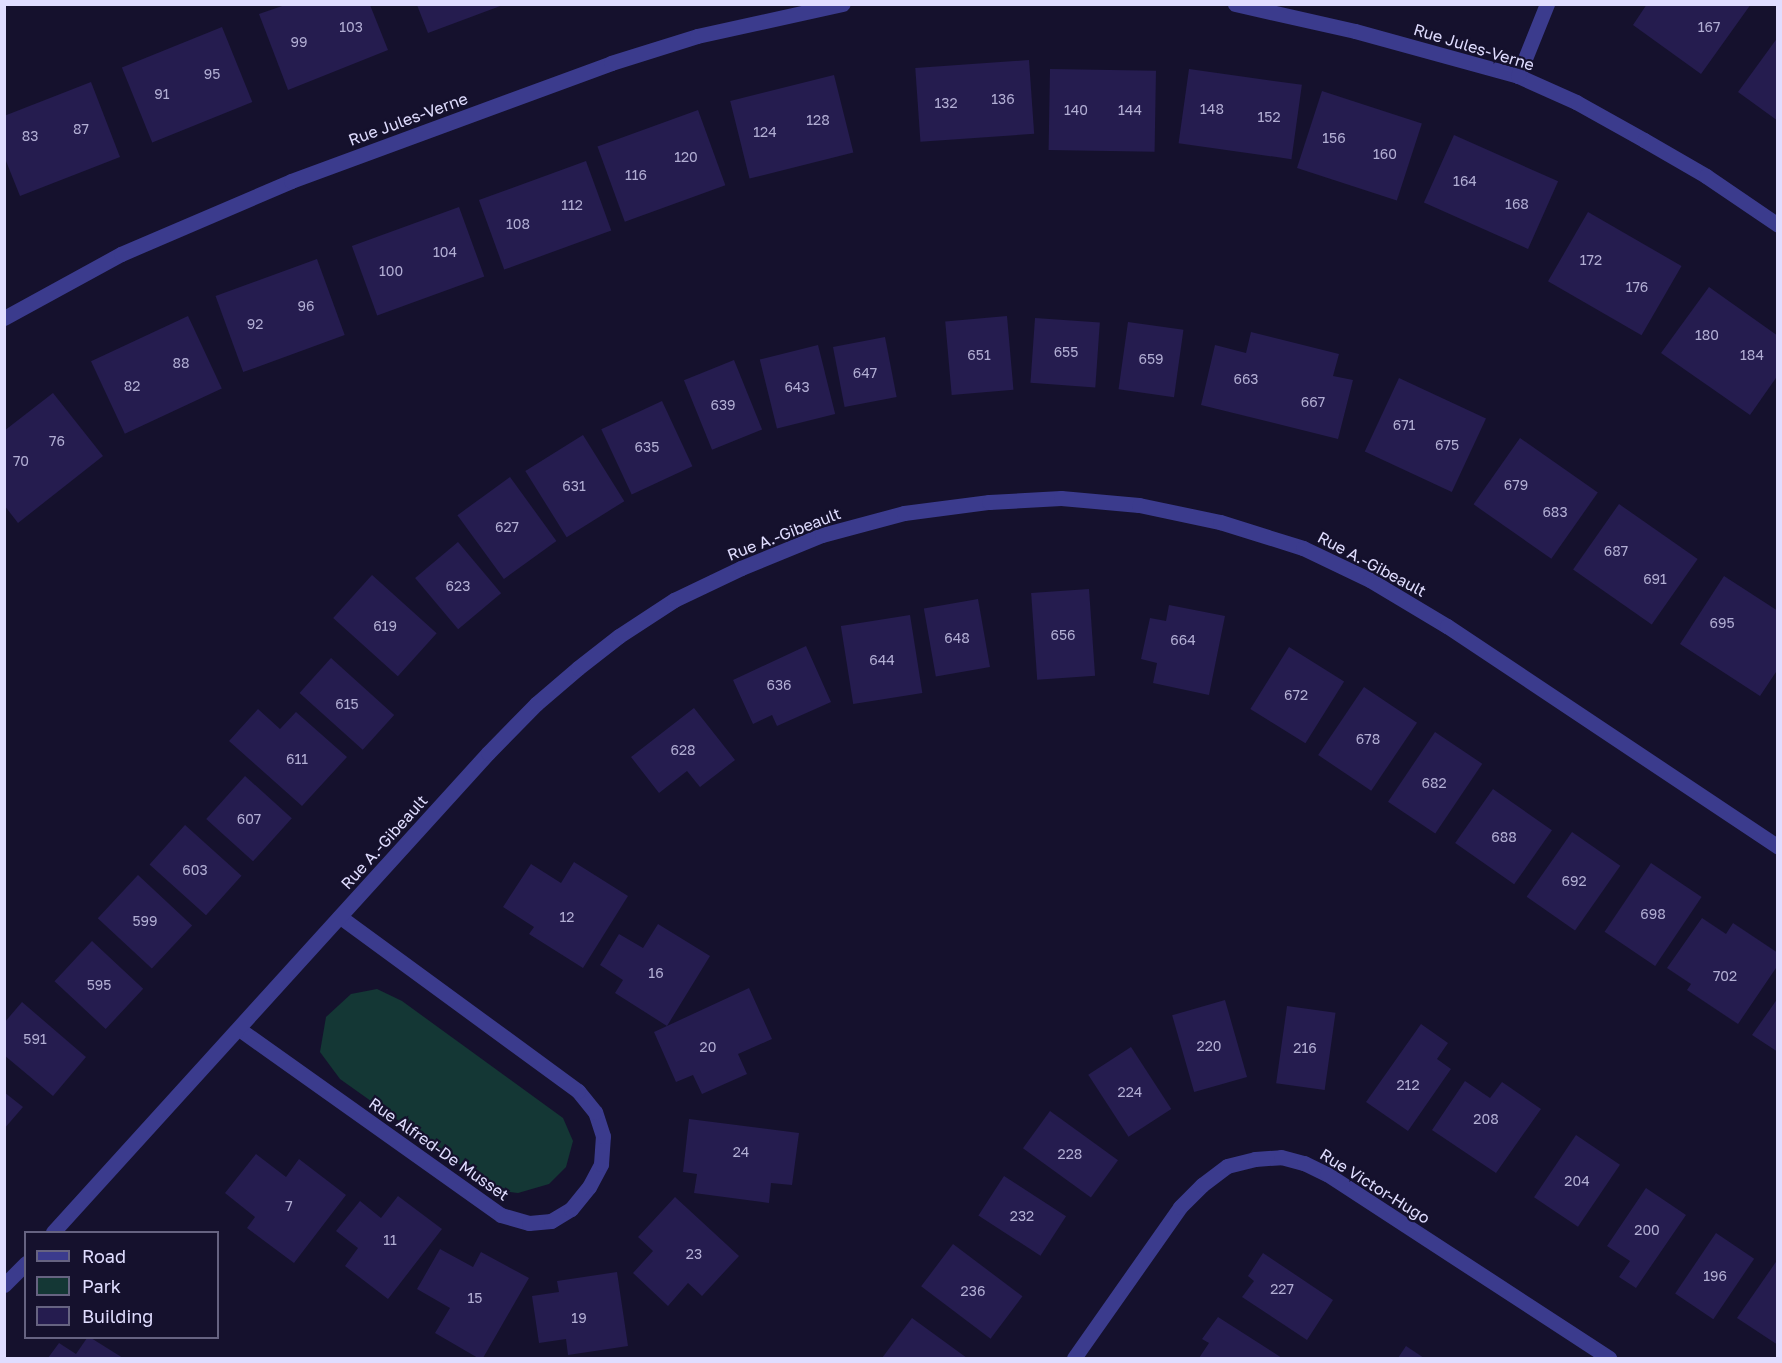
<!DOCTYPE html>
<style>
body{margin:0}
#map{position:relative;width:1782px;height:1363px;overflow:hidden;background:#15112d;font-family:"Golos Text",sans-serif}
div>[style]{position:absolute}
.green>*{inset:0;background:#143735}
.building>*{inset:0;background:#251c4f;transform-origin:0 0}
.street>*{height:15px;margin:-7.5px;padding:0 7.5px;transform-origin:7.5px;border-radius:7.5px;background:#3b3b8d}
span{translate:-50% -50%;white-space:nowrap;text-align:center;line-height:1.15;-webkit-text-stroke:4.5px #15112d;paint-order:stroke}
.number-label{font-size:14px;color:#b1add3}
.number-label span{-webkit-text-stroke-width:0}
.street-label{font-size:16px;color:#e0ddff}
.frame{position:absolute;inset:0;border:6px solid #e0ddff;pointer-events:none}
.legend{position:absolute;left:24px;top:1231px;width:195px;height:108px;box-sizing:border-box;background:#15112d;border:2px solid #666381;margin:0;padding:8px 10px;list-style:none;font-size:18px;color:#e0ddff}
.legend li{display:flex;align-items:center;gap:12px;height:30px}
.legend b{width:30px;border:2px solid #666381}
</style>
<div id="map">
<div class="green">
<div style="clip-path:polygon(377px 989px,402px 1001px,563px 1118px,573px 1141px,566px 1167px,549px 1184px,518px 1193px,496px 1190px,340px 1079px,320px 1052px,326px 1017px,351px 994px)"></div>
</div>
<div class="building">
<div style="clip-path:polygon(1647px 4px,1751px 4px,1701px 74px,1633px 25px)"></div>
<div style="clip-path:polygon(285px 5px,370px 5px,388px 50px,288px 90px,259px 14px)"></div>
<div style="clip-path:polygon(417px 5px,503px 5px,428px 33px)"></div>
<div style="left:222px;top:27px;width:81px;height:108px;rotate:68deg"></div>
<div style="clip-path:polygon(1778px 37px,1778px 121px,1738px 92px)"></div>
<div style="left:1029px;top:60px;width:74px;height:114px;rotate:86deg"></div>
<div style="left:1050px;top:69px;width:106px;height:81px;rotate:1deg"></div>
<div style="left:1189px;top:69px;width:114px;height:75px;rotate:8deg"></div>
<div style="left:834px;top:75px;width:80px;height:107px;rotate:76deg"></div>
<div style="clip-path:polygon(91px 82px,120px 157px,20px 196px,4px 156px,4px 116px)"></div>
<div style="left:1322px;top:91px;width:105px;height:81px;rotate:18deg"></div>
<div style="left:698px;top:110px;width:80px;height:107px;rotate:70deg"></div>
<div style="left:1454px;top:135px;width:114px;height:74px;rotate:24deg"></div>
<div style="left:586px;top:161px;width:74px;height:114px;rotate:70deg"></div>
<div style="left:459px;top:207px;width:74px;height:114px;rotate:70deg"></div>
<div style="left:1588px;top:212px;width:108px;height:80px;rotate:30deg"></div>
<div style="left:317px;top:259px;width:81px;height:108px;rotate:70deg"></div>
<div style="clip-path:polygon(1709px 287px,1778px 336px,1778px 375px,1750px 415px,1661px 353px)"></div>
<div style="left:188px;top:316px;width:80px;height:107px;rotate:65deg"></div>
<div style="left:1007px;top:316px;width:74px;height:62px;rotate:85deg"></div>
<div style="left:1035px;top:318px;width:65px;height:65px;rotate:4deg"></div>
<div style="left:1128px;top:322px;width:56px;height:68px;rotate:8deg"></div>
<div style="clip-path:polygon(1251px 332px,1339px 354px,1333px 376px,1353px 380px,1338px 439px,1201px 405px,1215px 345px,1246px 353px)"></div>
<div style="left:885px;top:337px;width:61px;height:53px;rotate:79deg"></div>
<div style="left:818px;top:345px;width:71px;height:60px;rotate:76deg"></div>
<div style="left:734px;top:360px;width:75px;height:54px;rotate:68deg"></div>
<div style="left:1399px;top:378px;width:96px;height:81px;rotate:25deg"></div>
<div style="clip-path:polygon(53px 393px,103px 456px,18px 523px,4px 505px,4px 431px)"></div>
<div style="left:662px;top:401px;width:72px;height:67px;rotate:65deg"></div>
<div style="left:583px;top:435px;width:78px;height:68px;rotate:58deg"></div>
<div style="left:1520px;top:438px;width:95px;height:81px;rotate:35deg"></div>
<div style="left:510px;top:477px;width:79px;height:65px;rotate:54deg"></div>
<div style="left:1619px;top:504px;width:96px;height:80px;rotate:35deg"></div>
<div style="left:458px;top:542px;width:67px;height:56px;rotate:50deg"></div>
<div style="left:372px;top:575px;width:87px;height:58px;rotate:42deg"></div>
<div style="clip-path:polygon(1724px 576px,1778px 611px,1778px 669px,1760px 696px,1680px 644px)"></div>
<div style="left:1089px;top:589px;width:87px;height:58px;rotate:86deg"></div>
<div style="left:978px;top:599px;width:69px;height:55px;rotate:80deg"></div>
<div style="clip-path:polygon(1169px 605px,1225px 616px,1209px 695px,1153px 683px,1157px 663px,1141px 659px,1150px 618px,1166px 621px)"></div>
<div style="left:910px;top:615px;width:79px;height:70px;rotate:81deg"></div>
<div style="clip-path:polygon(806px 646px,831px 702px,777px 726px,772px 715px,753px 724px,733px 680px)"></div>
<div style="left:1289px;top:647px;width:65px;height:73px;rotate:32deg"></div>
<div style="left:331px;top:658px;width:85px;height:47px;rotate:42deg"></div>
<div style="left:1364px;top:687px;width:64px;height:82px;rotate:34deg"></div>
<div style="clip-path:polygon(694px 708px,735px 760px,700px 787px,687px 771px,659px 793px,631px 757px)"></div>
<div style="clip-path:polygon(258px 709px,280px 729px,296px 712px,347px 757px,302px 806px,229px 741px)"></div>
<div style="left:1435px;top:732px;width:57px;height:84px;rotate:34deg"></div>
<div style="left:245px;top:776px;width:63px;height:58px;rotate:42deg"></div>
<div style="left:1493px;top:789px;width:72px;height:66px;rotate:35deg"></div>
<div style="left:185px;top:825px;width:76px;height:53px;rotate:42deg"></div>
<div style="left:1572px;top:832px;width:59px;height:79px;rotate:35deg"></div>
<div style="clip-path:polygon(574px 862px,628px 896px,583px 968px,529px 934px,534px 927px,503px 907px,531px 864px,561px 883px)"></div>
<div style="left:1651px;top:863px;width:61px;height:83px;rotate:34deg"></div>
<div style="left:138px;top:875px;width:74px;height:59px;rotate:43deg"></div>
<div style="clip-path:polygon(1702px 918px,1726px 934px,1733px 923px,1778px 953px,1778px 965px,1738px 1024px,1687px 990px,1691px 984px,1667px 968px)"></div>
<div style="clip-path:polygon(658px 924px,710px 956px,667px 1026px,615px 993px,623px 980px,600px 965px,619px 934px,643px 948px)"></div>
<div style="left:92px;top:941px;width:70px;height:55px;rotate:43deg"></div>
<div style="clip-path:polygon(749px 988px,772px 1039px,738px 1054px,747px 1074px,702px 1094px,693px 1075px,676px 1082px,654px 1032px)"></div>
<div style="clip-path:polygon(1778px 998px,1778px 1052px,1752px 1035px)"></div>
<div style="left:1225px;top:1000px;width:80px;height:55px;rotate:74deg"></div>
<div style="clip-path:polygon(22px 1002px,86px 1057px,53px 1096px,4px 1055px,4px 1023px)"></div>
<div style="left:1287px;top:1006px;width:49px;height:78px;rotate:8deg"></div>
<div style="clip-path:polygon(1421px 1024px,1448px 1043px,1437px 1059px,1451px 1069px,1408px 1131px,1366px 1102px)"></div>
<div style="left:1131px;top:1047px;width:74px;height:51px;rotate:57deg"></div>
<div style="clip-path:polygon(1465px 1081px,1490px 1098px,1502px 1082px,1541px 1109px,1496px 1173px,1432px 1130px)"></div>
<div style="clip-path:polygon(4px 1092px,23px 1107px,4px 1129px)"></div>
<div style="left:1050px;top:1111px;width:84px;height:46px;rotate:36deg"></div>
<div style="clip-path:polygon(689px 1119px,799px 1133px,792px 1185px,771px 1183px,769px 1203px,694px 1193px,697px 1174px,683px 1172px)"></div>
<div style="left:1576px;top:1135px;width:53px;height:75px;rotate:34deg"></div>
<div style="clip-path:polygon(256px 1154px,286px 1177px,299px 1159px,346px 1195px,294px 1263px,247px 1228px,255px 1217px,225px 1193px)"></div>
<div style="left:1004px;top:1176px;width:74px;height:47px;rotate:33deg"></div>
<div style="clip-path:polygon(1646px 1188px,1686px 1215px,1636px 1288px,1619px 1277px,1630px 1261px,1607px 1246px)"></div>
<div style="clip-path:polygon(398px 1196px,442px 1229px,388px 1299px,345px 1266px,358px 1248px,336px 1231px,360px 1201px,381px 1218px)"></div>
<div style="clip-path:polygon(675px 1197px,739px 1256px,702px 1296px,688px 1283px,668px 1306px,633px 1273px,653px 1251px,638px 1237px)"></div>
<div style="left:1716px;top:1233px;width:46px;height:73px;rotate:34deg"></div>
<div style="left:953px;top:1244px;width:87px;height:53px;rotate:37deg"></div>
<div style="clip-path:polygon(440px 1249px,473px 1267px,481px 1252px,529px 1278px,483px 1358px,478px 1358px,435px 1333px,450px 1308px,417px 1289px)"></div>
<div style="clip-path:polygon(1263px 1253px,1333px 1300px,1307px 1340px,1242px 1297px,1254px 1281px,1248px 1276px)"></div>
<div style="clip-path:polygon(1778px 1259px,1778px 1345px,1737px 1318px)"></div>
<div style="clip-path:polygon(617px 1272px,628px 1346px,568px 1355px,566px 1339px,539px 1343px,532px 1296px,559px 1292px,557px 1281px)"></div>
<div style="clip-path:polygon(1218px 1317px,1282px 1358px,1199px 1358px,1209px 1343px,1202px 1339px)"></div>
<div style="clip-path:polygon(912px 1318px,967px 1358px,882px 1358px)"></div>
<div style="clip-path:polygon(87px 1338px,91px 1338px,123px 1358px,48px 1358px,59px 1343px,76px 1354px)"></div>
<div style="clip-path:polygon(1406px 1346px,1424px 1358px,1398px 1358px)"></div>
</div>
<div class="street">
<div style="left:1235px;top:4px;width:123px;rotate:12.7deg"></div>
<div style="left:1355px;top:31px;width:169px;rotate:15.4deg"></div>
<div style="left:1518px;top:76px;width:64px;rotate:24.1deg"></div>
<div style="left:1576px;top:102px;width:78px;rotate:29.2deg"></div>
<div style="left:1644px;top:140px;width:72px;rotate:30.1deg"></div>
<div style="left:1706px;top:176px;width:87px;rotate:34.2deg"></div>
<div style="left:1518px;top:76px;width:78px;rotate:-68.1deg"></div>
<div style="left:4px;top:318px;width:133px;rotate:-28.7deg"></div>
<div style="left:121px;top:254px;width:185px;rotate:-23.2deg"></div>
<div style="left:291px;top:181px;width:341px;rotate:-20.2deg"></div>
<div style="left:611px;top:63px;width:90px;rotate:-17.4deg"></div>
<div style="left:697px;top:36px;width:149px;rotate:-12.4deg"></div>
<div style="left:239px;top:1029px;width:321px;rotate:35.4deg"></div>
<div style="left:501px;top:1215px;width:29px;rotate:16deg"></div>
<div style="left:529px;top:1223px;width:22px;rotate:-5deg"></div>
<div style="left:551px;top:1221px;width:23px;rotate:-31deg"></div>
<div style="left:571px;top:1209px;width:28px;rotate:-51deg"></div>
<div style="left:589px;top:1187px;width:26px;rotate:-62deg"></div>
<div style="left:601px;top:1164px;width:28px;rotate:-86deg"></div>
<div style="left:603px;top:1136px;width:25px;rotate:-108deg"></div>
<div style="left:595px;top:1112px;width:27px;rotate:-129deg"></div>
<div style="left:578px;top:1091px;width:295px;rotate:-143.8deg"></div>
<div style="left:53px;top:1232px;width:647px;rotate:-47.76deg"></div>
<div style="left:488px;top:753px;width:69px;rotate:-45.6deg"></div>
<div style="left:536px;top:704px;width:55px;rotate:-40.6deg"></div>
<div style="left:578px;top:668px;width:52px;rotate:-38deg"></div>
<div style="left:619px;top:636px;width:66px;rotate:-33.2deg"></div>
<div style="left:674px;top:600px;width:74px;rotate:-25.5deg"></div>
<div style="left:741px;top:568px;width:87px;rotate:-22.2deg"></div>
<div style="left:822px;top:535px;width:85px;rotate:-15deg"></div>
<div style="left:904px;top:513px;width:86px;rotate:-7.4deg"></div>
<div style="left:989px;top:502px;width:72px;rotate:-3.2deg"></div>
<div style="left:1061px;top:498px;width:78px;rotate:5.1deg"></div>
<div style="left:1139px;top:505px;width:83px;rotate:11.9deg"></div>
<div style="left:1220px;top:522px;width:87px;rotate:17.4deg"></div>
<div style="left:1303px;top:548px;width:74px;rotate:25.5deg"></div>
<div style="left:1370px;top:580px;width:90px;rotate:30.9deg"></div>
<div style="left:1447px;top:626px;width:398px;rotate:33.7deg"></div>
<div style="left:4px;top:1285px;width:31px;rotate:-45deg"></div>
<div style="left:1074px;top:1358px;width:184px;rotate:-54.9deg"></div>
<div style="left:1180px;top:1207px;width:31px;rotate:-45deg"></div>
<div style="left:1202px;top:1185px;width:31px;rotate:-37deg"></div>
<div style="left:1227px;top:1166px;width:29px;rotate:-14deg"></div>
<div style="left:1255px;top:1159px;width:26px;rotate:-4deg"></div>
<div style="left:1281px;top:1157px;width:24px;rotate:15deg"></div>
<div style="left:1304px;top:1163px;width:25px;rotate:26deg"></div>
<div style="left:1327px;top:1174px;width:337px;rotate:33.1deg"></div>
</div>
<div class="number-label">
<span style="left:351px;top:27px">103</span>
<span style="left:1709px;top:27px">167</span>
<span style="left:299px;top:42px">99</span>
<span style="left:212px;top:74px">95</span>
<span style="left:162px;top:94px">91</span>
<span style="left:1003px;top:99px">136</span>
<span style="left:946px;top:103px">132</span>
<span style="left:1212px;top:109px">148</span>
<span style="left:1076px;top:110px">140</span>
<span style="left:1130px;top:110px">144</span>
<span style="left:1269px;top:117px">152</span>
<span style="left:818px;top:120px">128</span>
<span style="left:81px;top:129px">87</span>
<span style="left:765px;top:132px">124</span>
<span style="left:30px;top:136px">83</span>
<span style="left:1334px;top:138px">156</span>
<span style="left:1385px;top:154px">160</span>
<span style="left:686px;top:157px">120</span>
<span style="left:636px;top:175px">116</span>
<span style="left:1465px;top:181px">164</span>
<span style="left:1517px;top:204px">168</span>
<span style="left:572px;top:205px">112</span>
<span style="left:518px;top:224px">108</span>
<span style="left:445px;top:252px">104</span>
<span style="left:1591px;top:260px">172</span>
<span style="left:391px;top:271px">100</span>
<span style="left:1637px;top:287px">176</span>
<span style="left:306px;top:306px">96</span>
<span style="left:255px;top:324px">92</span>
<span style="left:1707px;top:335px">180</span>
<span style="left:1066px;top:352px">655</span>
<span style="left:979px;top:355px">651</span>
<span style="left:1752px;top:355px">184</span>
<span style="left:1151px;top:359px">659</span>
<span style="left:181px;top:363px">88</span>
<span style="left:865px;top:373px">647</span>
<span style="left:1246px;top:379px">663</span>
<span style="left:132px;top:386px">82</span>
<span style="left:797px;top:387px">643</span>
<span style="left:1313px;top:402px">667</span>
<span style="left:723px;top:405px">639</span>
<span style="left:1404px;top:425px">671</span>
<span style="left:57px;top:441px">76</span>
<span style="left:1447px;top:445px">675</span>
<span style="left:647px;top:447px">635</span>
<span style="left:21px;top:461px">70</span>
<span style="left:1516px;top:485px">679</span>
<span style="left:574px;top:486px">631</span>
<span style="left:1555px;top:512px">683</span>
<span style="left:507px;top:527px">627</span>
<span style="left:1616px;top:551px">687</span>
<span style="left:1655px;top:579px">691</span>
<span style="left:458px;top:586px">623</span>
<span style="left:1722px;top:623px">695</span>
<span style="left:385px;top:626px">619</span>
<span style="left:1063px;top:635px">656</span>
<span style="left:957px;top:638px">648</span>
<span style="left:1183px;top:640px">664</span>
<span style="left:882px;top:660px">644</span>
<span style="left:779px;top:685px">636</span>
<span style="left:1296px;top:695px">672</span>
<span style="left:347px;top:704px">615</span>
<span style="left:1368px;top:739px">678</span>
<span style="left:683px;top:750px">628</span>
<span style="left:297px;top:759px">611</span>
<span style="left:1434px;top:783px">682</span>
<span style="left:249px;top:819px">607</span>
<span style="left:1504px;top:837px">688</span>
<span style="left:195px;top:870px">603</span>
<span style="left:1574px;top:881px">692</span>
<span style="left:1653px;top:914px">698</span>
<span style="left:567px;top:917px">12</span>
<span style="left:145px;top:921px">599</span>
<span style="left:656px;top:973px">16</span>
<span style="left:1725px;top:976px">702</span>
<span style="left:99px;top:985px">595</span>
<span style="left:35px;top:1039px">591</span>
<span style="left:1209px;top:1046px">220</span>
<span style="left:708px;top:1047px">20</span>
<span style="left:1305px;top:1048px">216</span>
<span style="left:1408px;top:1085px">212</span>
<span style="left:1130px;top:1092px">224</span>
<span style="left:1486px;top:1119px">208</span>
<span style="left:741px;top:1152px">24</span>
<span style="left:1070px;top:1154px">228</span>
<span style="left:1577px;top:1181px">204</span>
<span style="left:289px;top:1206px">7</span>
<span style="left:1022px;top:1216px">232</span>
<span style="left:1647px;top:1230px">200</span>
<span style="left:390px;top:1240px">11</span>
<span style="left:694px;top:1254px">23</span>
<span style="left:1715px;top:1276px">196</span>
<span style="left:1282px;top:1289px">227</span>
<span style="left:973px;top:1291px">236</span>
<span style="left:475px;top:1298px">15</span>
<span style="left:579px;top:1318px">19</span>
</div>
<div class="street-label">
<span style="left:1474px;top:47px;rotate:17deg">Rue Jules-Verne</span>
<span style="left:408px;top:119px;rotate:-20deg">Rue Jules-Verne</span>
<span style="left:784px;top:534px;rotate:-21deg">Rue A.-Gibeault</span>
<span style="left:1372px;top:564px;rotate:28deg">Rue A.-Gibeault</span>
<span style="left:384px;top:842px;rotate:-48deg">Rue A.-Gibeault</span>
<span style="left:439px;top:1149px;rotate:35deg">Rue Alfred-De Musset</span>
<span style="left:1375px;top:1186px;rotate:32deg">Rue Victor-Hugo</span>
</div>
<div class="frame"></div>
<ul class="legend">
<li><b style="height:8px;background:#3b3b8d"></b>Road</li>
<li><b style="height:16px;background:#143735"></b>Park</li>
<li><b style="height:16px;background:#251c4f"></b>Building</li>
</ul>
</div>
